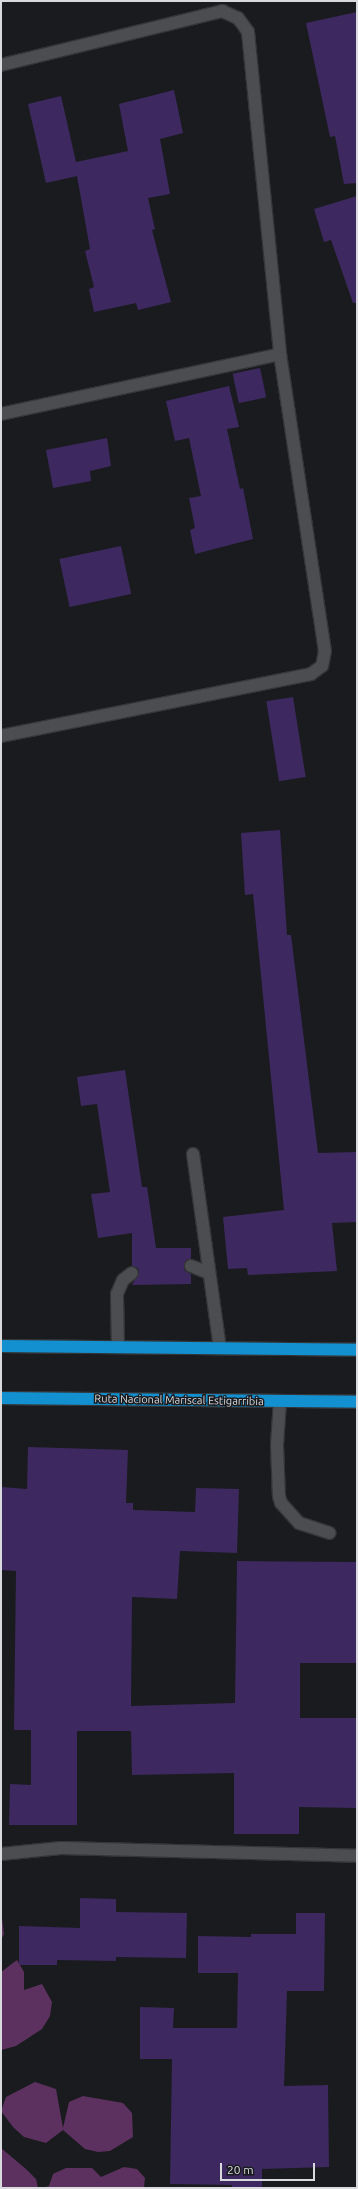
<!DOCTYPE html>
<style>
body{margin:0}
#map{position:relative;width:358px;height:2189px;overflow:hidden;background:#1a1b1f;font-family:Ubuntu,sans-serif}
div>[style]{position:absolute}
.forest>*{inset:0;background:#5d315f}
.building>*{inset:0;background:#3d295f;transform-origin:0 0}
.roads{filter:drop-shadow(1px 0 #343538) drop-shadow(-1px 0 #343538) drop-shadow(0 1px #343538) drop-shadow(0 -1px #343538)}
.service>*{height:12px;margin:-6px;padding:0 6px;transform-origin:6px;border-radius:6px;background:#4b4d51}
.minor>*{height:12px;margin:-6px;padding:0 6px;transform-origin:6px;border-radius:6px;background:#4b4d51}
.trunk>*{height:12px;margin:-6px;padding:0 6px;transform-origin:6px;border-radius:6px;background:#1290d0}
span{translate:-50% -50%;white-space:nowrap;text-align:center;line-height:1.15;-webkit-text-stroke:3px #1a1b1f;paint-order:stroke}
.street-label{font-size:11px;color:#d9dadd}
.frame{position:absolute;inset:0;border:2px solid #d9dadd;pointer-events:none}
.scale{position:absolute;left:220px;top:2163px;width:95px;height:18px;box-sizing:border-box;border:2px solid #d9dadd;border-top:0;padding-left:5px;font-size:12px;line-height:14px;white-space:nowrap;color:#d9dadd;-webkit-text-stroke:3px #1a1b1f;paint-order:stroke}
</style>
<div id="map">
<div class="forest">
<div style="clip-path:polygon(1px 1910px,4px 1934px,1px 1940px)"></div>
<div style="clip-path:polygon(17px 1960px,24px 1972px,24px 1990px,42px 1984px,52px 2002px,50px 2016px,42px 2029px,16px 2046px,1px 2050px,1px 1972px)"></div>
<div style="clip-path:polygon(35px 2082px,56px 2089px,63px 2128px,69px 2102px,83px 2096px,123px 2103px,132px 2113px,133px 2137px,110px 2151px,98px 2152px,85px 2149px,63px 2130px,46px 2143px,24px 2137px,13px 2127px,1px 2111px,6px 2097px)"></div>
<div style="clip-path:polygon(1px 2148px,26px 2169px,36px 2179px,38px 2188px,1px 2188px)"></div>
<div style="clip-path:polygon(124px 2167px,137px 2169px,145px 2178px,144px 2188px,41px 2188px,49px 2186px,53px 2174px,66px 2168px,92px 2168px,101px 2177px)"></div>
</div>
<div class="building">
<div style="clip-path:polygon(357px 12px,357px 183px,344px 184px,335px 136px,330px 137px,306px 23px)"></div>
<div style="clip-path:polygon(174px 90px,183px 133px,160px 139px,170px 194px,148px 198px,155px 229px,152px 230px,171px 302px,138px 310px,136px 303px,94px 312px,89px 289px,94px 287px,85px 251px,90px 249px,77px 176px,46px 183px,28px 104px,61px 96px,76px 162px,128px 151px,119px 104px)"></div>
<div style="clip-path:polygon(357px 196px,357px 303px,353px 303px,331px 240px,324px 242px,314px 209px)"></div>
<div style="left:260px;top:368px;width:30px;height:28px;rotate:78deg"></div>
<div style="clip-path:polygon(229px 386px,239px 427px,227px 429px,240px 489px,243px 488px,253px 539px,195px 554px,190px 530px,195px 528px,189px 498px,201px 496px,189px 438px,175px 441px,166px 401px)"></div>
<div style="clip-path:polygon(107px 438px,111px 466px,90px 471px,91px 481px,53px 488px,46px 450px)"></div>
<div style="left:121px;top:546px;width:49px;height:63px;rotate:78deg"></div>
<div style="left:293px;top:697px;width:81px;height:27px;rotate:81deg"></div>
<div style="clip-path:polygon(280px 830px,287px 935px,291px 935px,318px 1153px,357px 1152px,357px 1222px,332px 1223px,337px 1271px,248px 1275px,247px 1268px,228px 1269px,223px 1217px,284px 1210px,253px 894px,245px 895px,241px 833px)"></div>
<div style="clip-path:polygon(125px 1070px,142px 1187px,147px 1187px,156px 1248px,191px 1248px,191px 1259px,186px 1260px,184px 1267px,185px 1271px,191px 1274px,191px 1284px,132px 1285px,139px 1272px,138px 1268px,132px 1266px,132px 1233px,98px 1238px,91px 1194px,110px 1192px,97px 1104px,81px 1106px,77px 1077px)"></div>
<div style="clip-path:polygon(28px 1447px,128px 1450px,126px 1503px,133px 1503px,133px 1510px,195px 1512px,196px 1488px,239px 1489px,237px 1553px,180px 1551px,177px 1599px,132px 1597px,131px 1706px,235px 1703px,237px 1561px,357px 1562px,357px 1663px,300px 1663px,300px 1718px,357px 1718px,357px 1808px,299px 1807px,299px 1834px,234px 1834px,234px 1773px,132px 1775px,131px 1731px,77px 1731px,77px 1825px,9px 1825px,10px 1784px,31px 1785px,31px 1730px,14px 1730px,16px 1571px,1px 1570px,1px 1487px,27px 1489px)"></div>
<div style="clip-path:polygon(80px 1898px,116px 1899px,116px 1912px,187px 1913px,186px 1958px,116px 1957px,116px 1961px,57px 1960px,57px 1965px,19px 1965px,19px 1926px,80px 1928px)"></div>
<div style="clip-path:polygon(296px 1913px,325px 1913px,324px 1991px,287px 1991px,284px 2086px,328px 2085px,329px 2167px,262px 2169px,262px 2187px,232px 2187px,232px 2185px,170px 2184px,172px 2059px,140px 2059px,140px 2007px,174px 2008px,173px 2028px,237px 2028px,238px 1973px,198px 1973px,198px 1936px,251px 1937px,251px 1934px,296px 1934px)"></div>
</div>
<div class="roads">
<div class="service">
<div style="left:193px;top:1154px;width:196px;rotate:82.1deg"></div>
<div style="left:191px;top:1266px;width:19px;rotate:21deg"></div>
<div style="left:118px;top:1347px;width:53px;rotate:-91.1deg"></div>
<div style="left:117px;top:1294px;width:15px;rotate:-67deg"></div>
<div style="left:123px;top:1280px;width:11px;rotate:-38deg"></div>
<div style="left:280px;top:1401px;width:44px;rotate:93.9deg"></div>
<div style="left:277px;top:1445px;width:51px;rotate:87.8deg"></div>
<div style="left:279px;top:1496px;width:7px;rotate:74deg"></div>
<div style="left:281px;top:1503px;width:27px;rotate:48deg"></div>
<div style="left:299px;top:1523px;width:32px;rotate:18deg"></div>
</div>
<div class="minor">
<div style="left:1px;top:65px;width:228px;rotate:-13.7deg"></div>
<div style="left:222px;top:11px;width:17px;rotate:24deg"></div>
<div style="left:238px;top:18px;width:17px;rotate:54deg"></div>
<div style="left:248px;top:32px;width:324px;rotate:84.3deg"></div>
<div style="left:280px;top:354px;width:300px;rotate:81.4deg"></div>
<div style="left:325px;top:651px;width:15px;rotate:101deg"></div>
<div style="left:322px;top:666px;width:14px;rotate:144deg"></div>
<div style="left:311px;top:674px;width:316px;rotate:168.7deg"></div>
<div style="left:1px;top:414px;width:285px;rotate:-12.1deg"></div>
<div style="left:1px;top:1854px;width:60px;rotate:-5.7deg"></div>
<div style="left:61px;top:1848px;width:296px;rotate:1.5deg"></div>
</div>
<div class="trunk">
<div style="left:1px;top:1346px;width:356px;rotate:0.6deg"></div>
<div style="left:1px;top:1398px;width:356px;rotate:0.6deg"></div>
</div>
</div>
<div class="street-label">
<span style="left:179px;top:1400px;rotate:1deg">Ruta Nacional Mariscal Estigarribia</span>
</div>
<div class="frame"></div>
<div class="scale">20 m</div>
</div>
